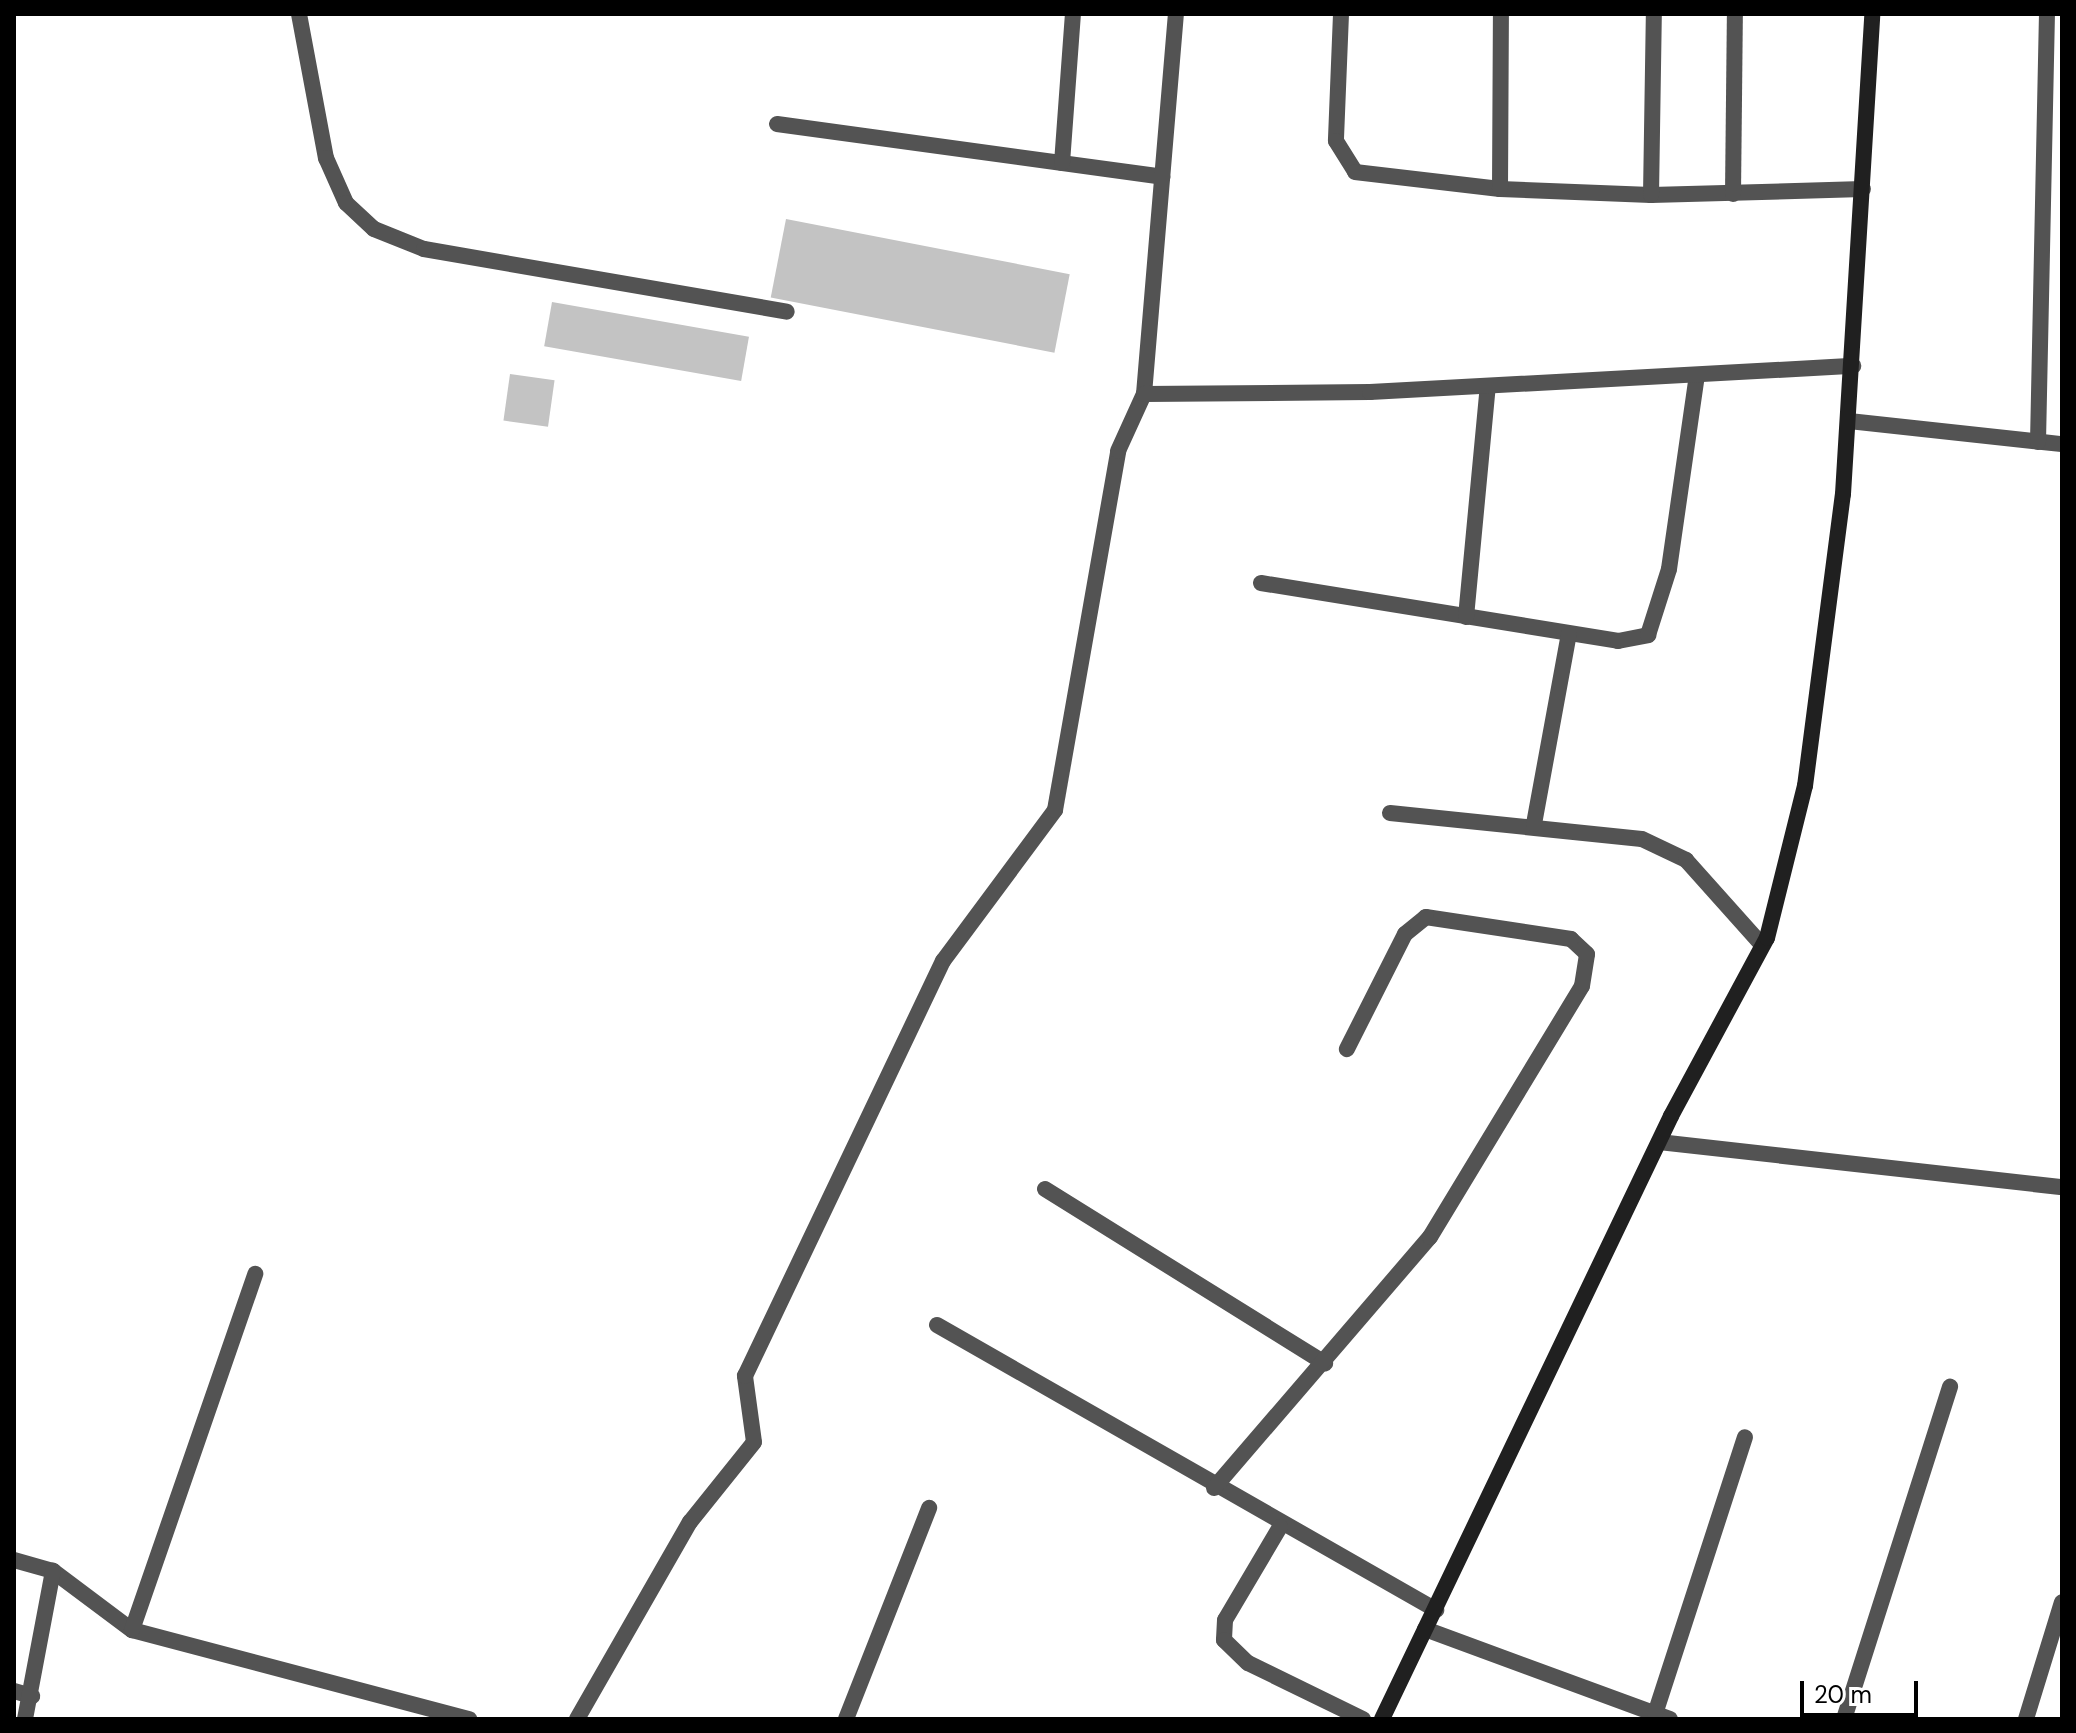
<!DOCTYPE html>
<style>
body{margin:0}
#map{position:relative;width:2076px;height:1733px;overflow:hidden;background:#fff;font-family:"DM Sans",sans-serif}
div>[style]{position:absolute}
.building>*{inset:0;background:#c3c3c3;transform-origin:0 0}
.lane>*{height:16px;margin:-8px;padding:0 8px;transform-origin:8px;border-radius:8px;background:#535353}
.street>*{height:16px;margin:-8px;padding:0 8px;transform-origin:8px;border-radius:8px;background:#535353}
.secondary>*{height:16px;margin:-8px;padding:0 8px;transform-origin:8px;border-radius:8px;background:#202020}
span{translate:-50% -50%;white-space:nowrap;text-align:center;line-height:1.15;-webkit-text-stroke:6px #fff;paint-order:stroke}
.frame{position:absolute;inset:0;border:16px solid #000;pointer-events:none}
.scale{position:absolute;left:1800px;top:1681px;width:118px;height:36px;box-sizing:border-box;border:4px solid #000;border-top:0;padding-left:10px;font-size:24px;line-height:28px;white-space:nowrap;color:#000;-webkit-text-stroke:6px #fff;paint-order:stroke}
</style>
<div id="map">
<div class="building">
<div style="left:786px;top:219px;width:289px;height:80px;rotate:11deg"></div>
<div style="left:552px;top:302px;width:200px;height:45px;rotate:10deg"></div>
<div style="left:510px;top:374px;width:45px;height:47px;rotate:8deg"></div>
</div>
<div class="lane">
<div style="left:299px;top:14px;width:147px;rotate:79.4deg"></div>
<div style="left:326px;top:158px;width:49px;rotate:66deg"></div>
<div style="left:346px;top:203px;width:38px;rotate:43deg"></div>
<div style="left:374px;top:229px;width:54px;rotate:21.8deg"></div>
<div style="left:424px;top:249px;width:368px;rotate:9.8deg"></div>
<div style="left:1341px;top:14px;width:127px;rotate:92.3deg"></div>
<div style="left:1336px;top:141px;width:36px;rotate:58deg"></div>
<div style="left:1355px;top:172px;width:146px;rotate:6.7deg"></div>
<div style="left:1500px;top:189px;width:151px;rotate:2.3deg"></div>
<div style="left:1651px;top:195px;width:212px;rotate:-1.6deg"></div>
<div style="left:777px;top:124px;width:389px;rotate:7.8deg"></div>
<div style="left:1062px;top:163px;width:149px;rotate:-85.8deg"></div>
<div style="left:1500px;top:189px;width:175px;rotate:-89.7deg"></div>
<div style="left:1733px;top:194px;width:180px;rotate:-89.4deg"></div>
<div style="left:1651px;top:195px;width:181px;rotate:-89.1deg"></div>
<div style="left:1849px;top:421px;width:214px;rotate:6.2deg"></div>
<div style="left:2038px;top:442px;width:428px;rotate:-88.8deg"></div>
<div style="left:1425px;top:1629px;width:261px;rotate:20.2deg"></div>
<div style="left:1655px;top:1714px;width:291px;rotate:-72deg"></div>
<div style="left:1844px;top:1719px;width:349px;rotate:-72.3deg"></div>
<div style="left:2026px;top:1719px;width:122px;rotate:-72.9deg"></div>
</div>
<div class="street">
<div style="left:1144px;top:394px;width:381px;rotate:-85.2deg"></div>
<div style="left:1261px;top:583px;width:362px;rotate:9.2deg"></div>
<div style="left:1618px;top:641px;width:31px;rotate:-11deg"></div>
<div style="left:1648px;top:635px;width:69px;rotate:-72.3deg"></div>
<div style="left:1669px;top:569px;width:196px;rotate:-81.8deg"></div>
<div style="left:1466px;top:617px;width:232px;rotate:-84.6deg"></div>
<div style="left:1390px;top:813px;width:253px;rotate:5.9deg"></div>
<div style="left:1642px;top:839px;width:49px;rotate:25.5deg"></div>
<div style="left:1686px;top:860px;width:114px;rotate:48.2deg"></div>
<div style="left:1534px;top:824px;width:193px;rotate:-79.6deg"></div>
<div style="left:1659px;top:1142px;width:406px;rotate:6.4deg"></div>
<div style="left:1045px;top:1189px;width:330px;rotate:31.9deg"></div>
<div style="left:937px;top:1325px;width:575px;rotate:29.73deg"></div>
<div style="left:1214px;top:1488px;width:331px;rotate:-49.3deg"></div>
<div style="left:1430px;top:1237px;width:293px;rotate:-58.8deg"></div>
<div style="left:1582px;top:986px;width:32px;rotate:-81deg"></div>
<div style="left:1587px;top:954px;width:22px;rotate:-137deg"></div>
<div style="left:1571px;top:939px;width:147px;rotate:-171.4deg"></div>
<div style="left:1426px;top:917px;width:27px;rotate:141deg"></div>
<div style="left:1405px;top:934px;width:129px;rotate:116.8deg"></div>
<div style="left:1280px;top:1527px;width:108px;rotate:120.6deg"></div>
<div style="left:1225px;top:1620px;width:20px;rotate:93deg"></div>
<div style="left:1224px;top:1640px;width:33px;rotate:44deg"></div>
<div style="left:1248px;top:1663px;width:128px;rotate:26deg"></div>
<div style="left:14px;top:1560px;width:41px;rotate:15.8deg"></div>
<div style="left:53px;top:1571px;width:99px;rotate:36.8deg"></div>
<div style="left:132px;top:1630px;width:349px;rotate:14.8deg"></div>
<div style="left:132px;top:1630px;width:377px;rotate:-70.9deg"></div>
<div style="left:14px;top:1691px;width:19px;rotate:16deg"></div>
<div style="left:25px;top:1719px;width:151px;rotate:-79.3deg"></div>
<div style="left:577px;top:1719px;width:227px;rotate:-60.2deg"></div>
<div style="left:690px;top:1522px;width:102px;rotate:-51.3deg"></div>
<div style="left:754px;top:1442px;width:67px;rotate:-97.8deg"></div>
<div style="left:745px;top:1376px;width:460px;rotate:-64.5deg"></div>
<div style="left:943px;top:961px;width:188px;rotate:-53.4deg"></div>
<div style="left:1055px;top:810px;width:364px;rotate:-80deg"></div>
<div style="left:1118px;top:451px;width:63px;rotate:-65.5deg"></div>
<div style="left:1144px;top:394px;width:226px;rotate:-0.5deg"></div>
<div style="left:1370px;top:392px;width:484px;rotate:-3.1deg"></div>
<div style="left:846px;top:1719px;width:227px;rotate:-68.5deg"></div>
</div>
<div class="secondary">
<div style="left:1382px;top:1719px;width:669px;rotate:-64.39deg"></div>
<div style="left:1671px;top:1116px;width:202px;rotate:-61.7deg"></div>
<div style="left:1767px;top:938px;width:157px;rotate:-76deg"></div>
<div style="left:1805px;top:786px;width:294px;rotate:-82.6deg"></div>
<div style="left:1843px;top:494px;width:481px;rotate:-86.5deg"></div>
</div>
<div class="frame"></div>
<div class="scale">20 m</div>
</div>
